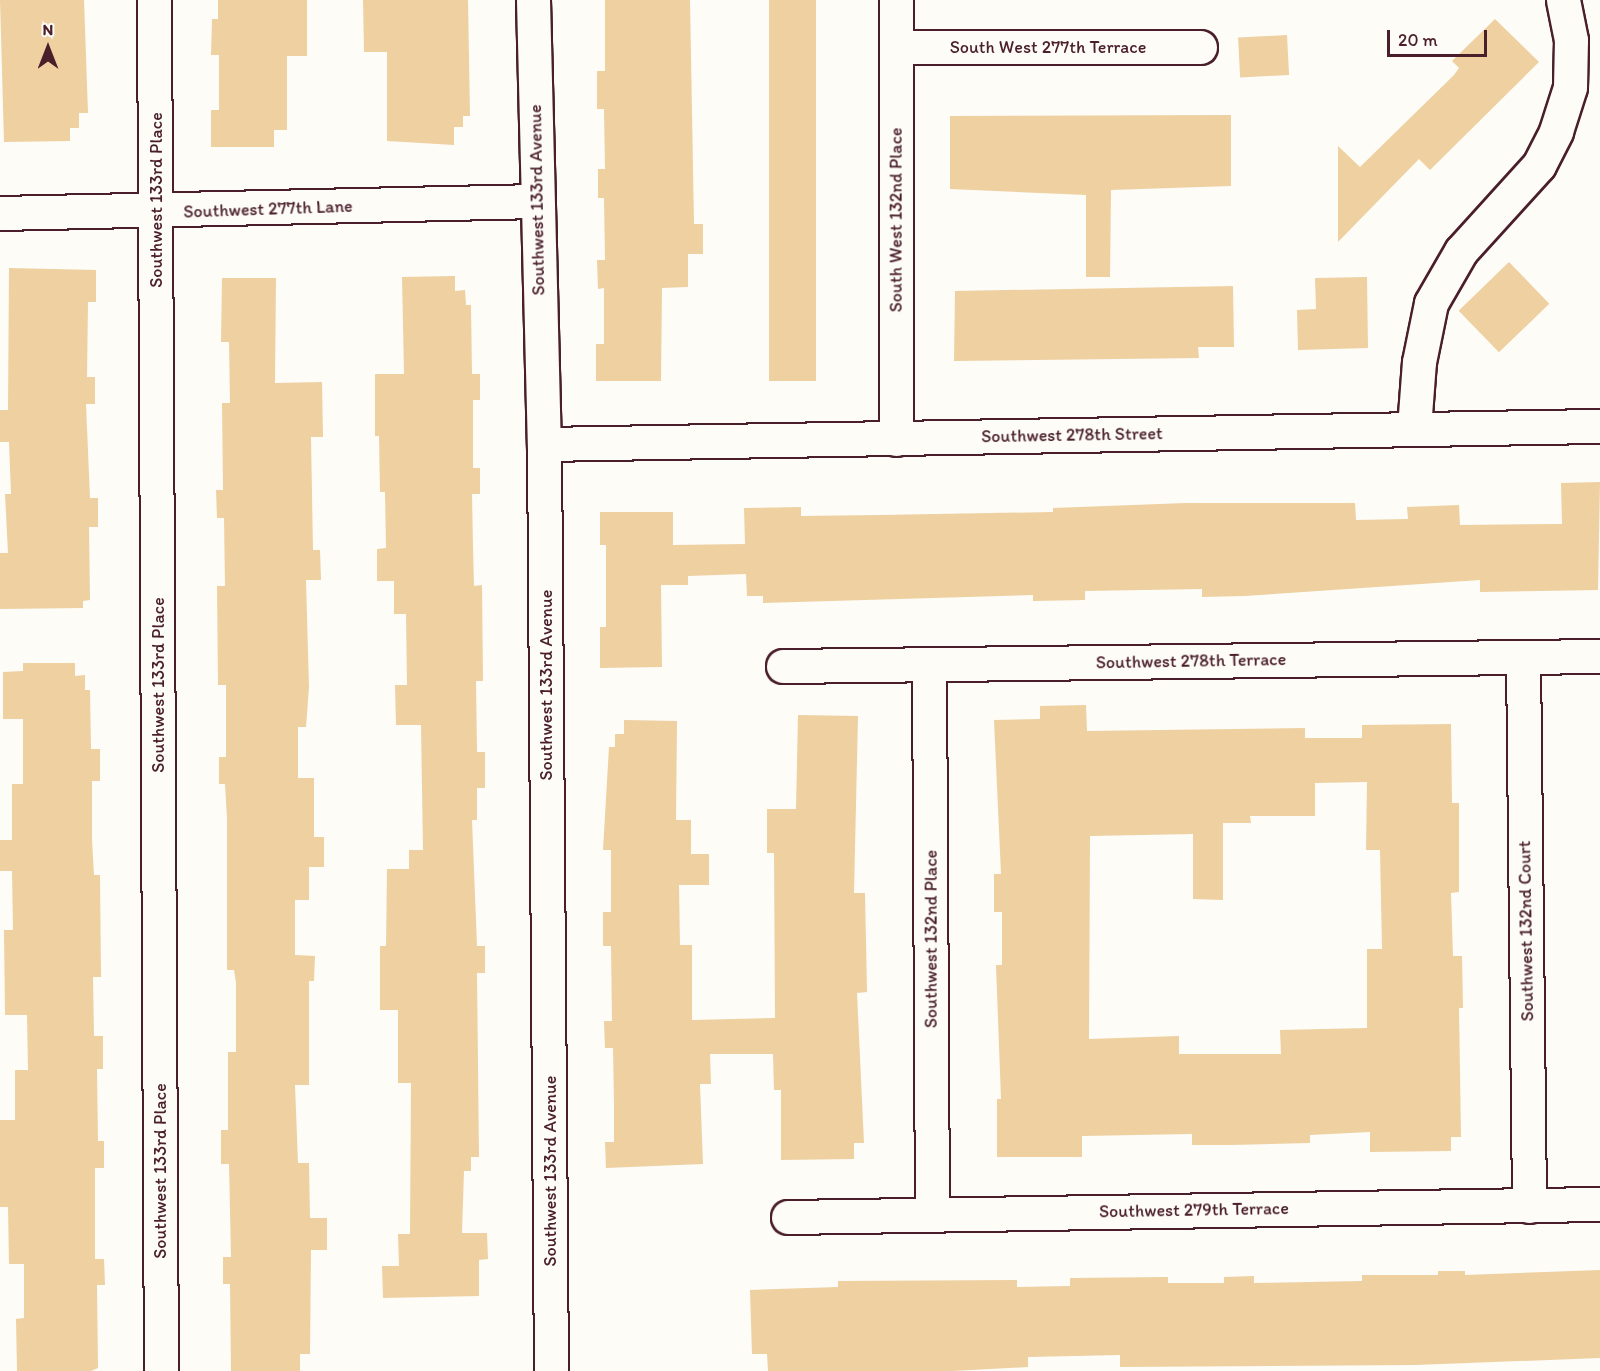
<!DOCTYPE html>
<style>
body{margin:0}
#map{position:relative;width:1600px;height:1371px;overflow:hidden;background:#fdfcf7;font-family:Itim,sans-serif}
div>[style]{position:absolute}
.building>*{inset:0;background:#eed0a1;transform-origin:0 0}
.roads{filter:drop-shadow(2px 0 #4a1f2b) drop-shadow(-2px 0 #4a1f2b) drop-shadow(0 2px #4a1f2b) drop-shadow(0 -2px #4a1f2b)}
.street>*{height:33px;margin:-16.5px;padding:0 16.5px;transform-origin:16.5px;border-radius:16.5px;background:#fdfcf7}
span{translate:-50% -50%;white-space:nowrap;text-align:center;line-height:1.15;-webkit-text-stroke:5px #fdfcf7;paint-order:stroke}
.street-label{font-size:18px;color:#4a1f2b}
.north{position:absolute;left:18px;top:18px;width:60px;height:60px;-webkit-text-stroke:4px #fdfcf7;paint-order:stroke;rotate:0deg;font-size:16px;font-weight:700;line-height:24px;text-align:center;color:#4a1f2b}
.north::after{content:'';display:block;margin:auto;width:21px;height:27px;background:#4a1f2b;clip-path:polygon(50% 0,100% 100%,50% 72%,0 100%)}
.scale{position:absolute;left:1387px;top:30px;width:100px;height:27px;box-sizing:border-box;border:3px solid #4a1f2b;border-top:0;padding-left:8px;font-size:18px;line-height:21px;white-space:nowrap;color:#4a1f2b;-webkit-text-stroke:4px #fdfcf7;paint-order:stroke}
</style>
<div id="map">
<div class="building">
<div style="clip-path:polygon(0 0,84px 0,88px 113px,79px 113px,79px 128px,70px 128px,70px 141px,4px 142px)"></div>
<div style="clip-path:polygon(218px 0,307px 0,307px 56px,287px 56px,287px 130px,274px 130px,274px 147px,211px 147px,211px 110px,219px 110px,219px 55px,211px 55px,212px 19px,218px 19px)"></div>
<div style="clip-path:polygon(363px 0,468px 0,470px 116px,463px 116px,463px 127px,454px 127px,454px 145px,387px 141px,387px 52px,364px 52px)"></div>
<div style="clip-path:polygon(605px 0,690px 0,694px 224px,703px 224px,703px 254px,688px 254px,688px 287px,662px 288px,661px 381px,596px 381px,596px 344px,604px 344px,604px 288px,598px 289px,597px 260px,605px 260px,604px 198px,598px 198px,598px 169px,605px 169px,604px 109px,597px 109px,597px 71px,605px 71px)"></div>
<div style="left:769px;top:0;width:47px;height:381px"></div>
<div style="clip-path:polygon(1495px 19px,1539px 62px,1430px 170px,1419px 159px,1338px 242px,1338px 146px,1360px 167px,1454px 75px,1459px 68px,1452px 61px)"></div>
<div style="left:1287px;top:35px;width:40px;height:49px;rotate:87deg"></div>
<div style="clip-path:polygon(1231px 115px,1231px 186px,1111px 190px,1110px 277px,1086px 277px,1086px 195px,950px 189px,950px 116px)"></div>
<div style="left:1509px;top:262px;width:58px;height:70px;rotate:46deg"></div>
<div style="clip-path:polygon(9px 268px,96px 270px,96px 302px,88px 302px,87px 377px,95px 377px,95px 404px,86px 404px,90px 498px,98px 498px,98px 527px,89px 527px,90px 600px,83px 601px,83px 608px,0 609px,0 553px,8px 553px,5px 494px,11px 494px,9px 442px,0 442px,0 410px,8px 410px)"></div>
<div style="clip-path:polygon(455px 276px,455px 291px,465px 290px,466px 305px,471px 305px,472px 374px,480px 374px,480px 400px,473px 400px,473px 468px,480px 468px,480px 494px,472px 494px,473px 547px,474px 586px,482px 585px,483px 681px,476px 681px,477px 752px,485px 752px,485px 788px,477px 788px,477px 820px,472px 820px,477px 946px,485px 946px,485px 973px,477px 973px,479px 1157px,471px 1157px,471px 1171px,464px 1171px,462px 1233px,487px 1233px,488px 1259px,479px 1260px,479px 1296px,383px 1298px,382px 1266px,399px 1266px,398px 1234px,410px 1234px,411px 1083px,398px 1083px,398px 1010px,380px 1010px,380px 946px,386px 946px,387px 869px,409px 869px,409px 850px,423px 850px,421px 725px,396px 725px,395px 685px,407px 685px,406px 614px,394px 614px,394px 581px,377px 581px,377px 549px,386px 548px,385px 492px,380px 492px,379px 436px,375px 436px,375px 374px,404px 374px,402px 277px)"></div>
<div style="clip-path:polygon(1367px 277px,1368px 348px,1298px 350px,1297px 310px,1316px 309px,1315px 278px)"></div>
<div style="clip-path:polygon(222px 278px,276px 278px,275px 383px,322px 382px,323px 437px,311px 437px,313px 550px,320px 550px,321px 580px,306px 580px,309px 687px,306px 727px,298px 727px,298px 778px,314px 778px,314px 837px,324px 837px,324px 867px,309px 867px,309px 900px,295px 900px,295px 955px,315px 956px,314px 981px,309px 981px,309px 1085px,295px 1085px,298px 1163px,309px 1163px,310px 1218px,327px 1218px,327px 1250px,311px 1250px,310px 1354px,300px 1354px,300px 1371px,231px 1371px,230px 1284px,223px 1284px,223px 1257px,231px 1257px,229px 1164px,221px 1164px,221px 1130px,228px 1130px,228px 1052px,236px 1052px,236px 983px,234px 970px,227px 970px,227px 819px,225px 784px,219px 784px,219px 757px,226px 757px,226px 685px,218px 685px,217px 586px,225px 586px,224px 518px,217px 518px,216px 490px,223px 490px,222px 403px,230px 403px,229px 342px,221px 342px)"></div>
<div style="clip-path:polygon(1233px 286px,1234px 347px,1198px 347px,1199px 358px,954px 361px,955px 291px)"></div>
<div style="clip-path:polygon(1600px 482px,1598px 590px,1480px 592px,1480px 580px,1245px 596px,1202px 597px,1202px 589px,1085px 591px,1085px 600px,1033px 601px,1033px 595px,763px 603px,763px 596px,747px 596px,746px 574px,688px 576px,688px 585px,661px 585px,662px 667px,600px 668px,600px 627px,606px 627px,606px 545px,600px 545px,600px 512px,673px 512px,673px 545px,745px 544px,744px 508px,801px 507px,801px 516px,881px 515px,1053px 512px,1053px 508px,1186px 503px,1355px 503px,1356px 520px,1408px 519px,1407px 507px,1459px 505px,1460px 525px,1562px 524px,1561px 483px)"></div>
<div style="clip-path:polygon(23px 663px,75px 663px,75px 676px,85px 675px,85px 690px,90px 690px,91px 749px,100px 749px,100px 781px,92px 781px,92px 839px,94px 875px,100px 875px,101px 977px,93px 977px,94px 1036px,103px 1036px,103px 1069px,97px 1069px,98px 1141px,104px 1141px,104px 1168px,95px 1168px,95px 1259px,104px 1259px,105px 1285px,97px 1285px,98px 1368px,91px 1371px,17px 1371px,16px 1319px,24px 1318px,24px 1264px,9px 1264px,8px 1207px,0 1207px,0 1120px,15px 1120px,15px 1070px,28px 1070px,27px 1015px,5px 1015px,4px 930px,13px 930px,12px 871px,0 871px,0 840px,12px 840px,12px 784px,23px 784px,23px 719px,3px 719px,3px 672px,23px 671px)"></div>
<div style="clip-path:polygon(evenodd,1086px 705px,1087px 731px,1305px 728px,1305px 738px,1362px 738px,1362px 725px,1451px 724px,1452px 803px,1459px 803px,1459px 892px,1451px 893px,1453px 956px,1462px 956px,1463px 1008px,1459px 1008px,1461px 1137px,1451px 1137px,1451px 1151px,1370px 1152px,1370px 1132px,1310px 1135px,1310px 1143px,1231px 1145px,1192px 1145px,1192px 1134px,1082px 1136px,1082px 1157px,997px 1157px,997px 1099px,1001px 1099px,996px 965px,1002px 965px,1002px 912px,994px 912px,994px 874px,1001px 874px,994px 720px,1040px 719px,1040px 706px,1086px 705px,1367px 782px,1366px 850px,1380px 850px,1382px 949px,1367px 949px,1367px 1028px,1280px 1030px,1281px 1054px,1179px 1054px,1179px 1036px,1089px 1039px,1090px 836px,1193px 834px,1193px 899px,1223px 900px,1223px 823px,1251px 823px,1250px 816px,1315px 816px,1315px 783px,1367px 782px)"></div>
<div style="clip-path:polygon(798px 715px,858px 716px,854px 893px,865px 893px,867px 992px,857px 993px,864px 1143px,854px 1143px,854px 1159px,781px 1160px,781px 1090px,774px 1090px,773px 1054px,710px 1054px,711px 1084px,700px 1084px,703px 1164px,606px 1168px,605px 1142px,614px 1142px,614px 1104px,613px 1048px,605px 1048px,604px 1021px,612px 1021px,611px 946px,603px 946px,603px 912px,611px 912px,611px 850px,603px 850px,609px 747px,615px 747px,615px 734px,624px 734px,624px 720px,677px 721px,676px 820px,691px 820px,691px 854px,709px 854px,709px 885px,679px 885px,680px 945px,692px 945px,692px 1020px,775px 1018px,774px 853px,767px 853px,767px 809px,796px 809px)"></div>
<div style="clip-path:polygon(1600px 1270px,1600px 1358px,1415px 1365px,1120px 1367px,1120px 1355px,1028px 1357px,1028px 1367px,952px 1371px,768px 1371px,767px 1354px,752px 1354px,750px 1290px,838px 1287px,838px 1281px,1017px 1280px,1017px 1287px,1070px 1286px,1070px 1278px,1168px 1277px,1168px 1283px,1224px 1283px,1224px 1277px,1254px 1276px,1254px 1283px,1362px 1281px,1362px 1275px,1438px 1275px,1438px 1271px,1465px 1271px,1465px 1275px)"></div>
</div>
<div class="roads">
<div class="street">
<div style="left:154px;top:0;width:1371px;rotate:89.71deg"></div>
<div style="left:533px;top:0;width:444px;rotate:88.6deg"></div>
<div style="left:544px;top:444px;width:927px;rotate:89.57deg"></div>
<div style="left:896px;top:47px;width:304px"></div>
<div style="left:0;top:213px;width:535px;rotate:-1.28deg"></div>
<div style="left:1414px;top:428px;width:66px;rotate:-85.7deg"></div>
<div style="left:1419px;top:362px;width:60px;rotate:-78.5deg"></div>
<div style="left:1431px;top:303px;width:60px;rotate:-60deg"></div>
<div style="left:1461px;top:251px;width:116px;rotate:-47.8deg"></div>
<div style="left:1539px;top:165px;width:38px;rotate:-63deg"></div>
<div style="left:1556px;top:131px;width:46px;rotate:-72.3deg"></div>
<div style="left:1570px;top:87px;width:47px;rotate:-88.8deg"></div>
<div style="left:1571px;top:40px;width:41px;rotate:-101.3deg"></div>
<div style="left:896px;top:439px;width:439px;rotate:-90deg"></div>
<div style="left:544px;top:444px;width:1056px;rotate:-0.98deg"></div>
<div style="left:1523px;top:657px;width:549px;rotate:89.37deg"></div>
<div style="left:929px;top:665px;width:548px;rotate:89.69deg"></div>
<div style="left:783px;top:666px;width:817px;rotate:-0.7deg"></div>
<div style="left:788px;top:1217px;width:812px;rotate:-0.92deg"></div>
</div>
</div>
<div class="street-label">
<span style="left:1048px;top:47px">South West 277th Terrace</span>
<span style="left:156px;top:200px;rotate:-90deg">Southwest 133rd Place</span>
<span style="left:537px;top:200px;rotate:-91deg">Southwest 133rd Avenue</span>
<span style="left:268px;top:209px;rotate:-2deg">Southwest 277th Lane</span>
<span style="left:896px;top:220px;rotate:-90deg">South West 132nd Place</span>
<span style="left:1072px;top:435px;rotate:-1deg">Southwest 278th Street</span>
<span style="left:1191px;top:661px;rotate:-1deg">Southwest 278th Terrace</span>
<span style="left:158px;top:685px;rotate:-90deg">Southwest 133rd Place</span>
<span style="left:546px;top:685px;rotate:-90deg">Southwest 133rd Avenue</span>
<span style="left:1526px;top:931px;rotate:-91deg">Southwest 132nd Court</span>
<span style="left:931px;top:939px;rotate:-90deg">Southwest 132nd Place</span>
<span style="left:160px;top:1171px;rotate:-90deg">Southwest 133rd Place</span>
<span style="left:550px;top:1171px;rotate:-90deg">Southwest 133rd Avenue</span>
<span style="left:1194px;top:1210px;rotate:-1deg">Southwest 279th Terrace</span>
</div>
<div class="north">N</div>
<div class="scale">20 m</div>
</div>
